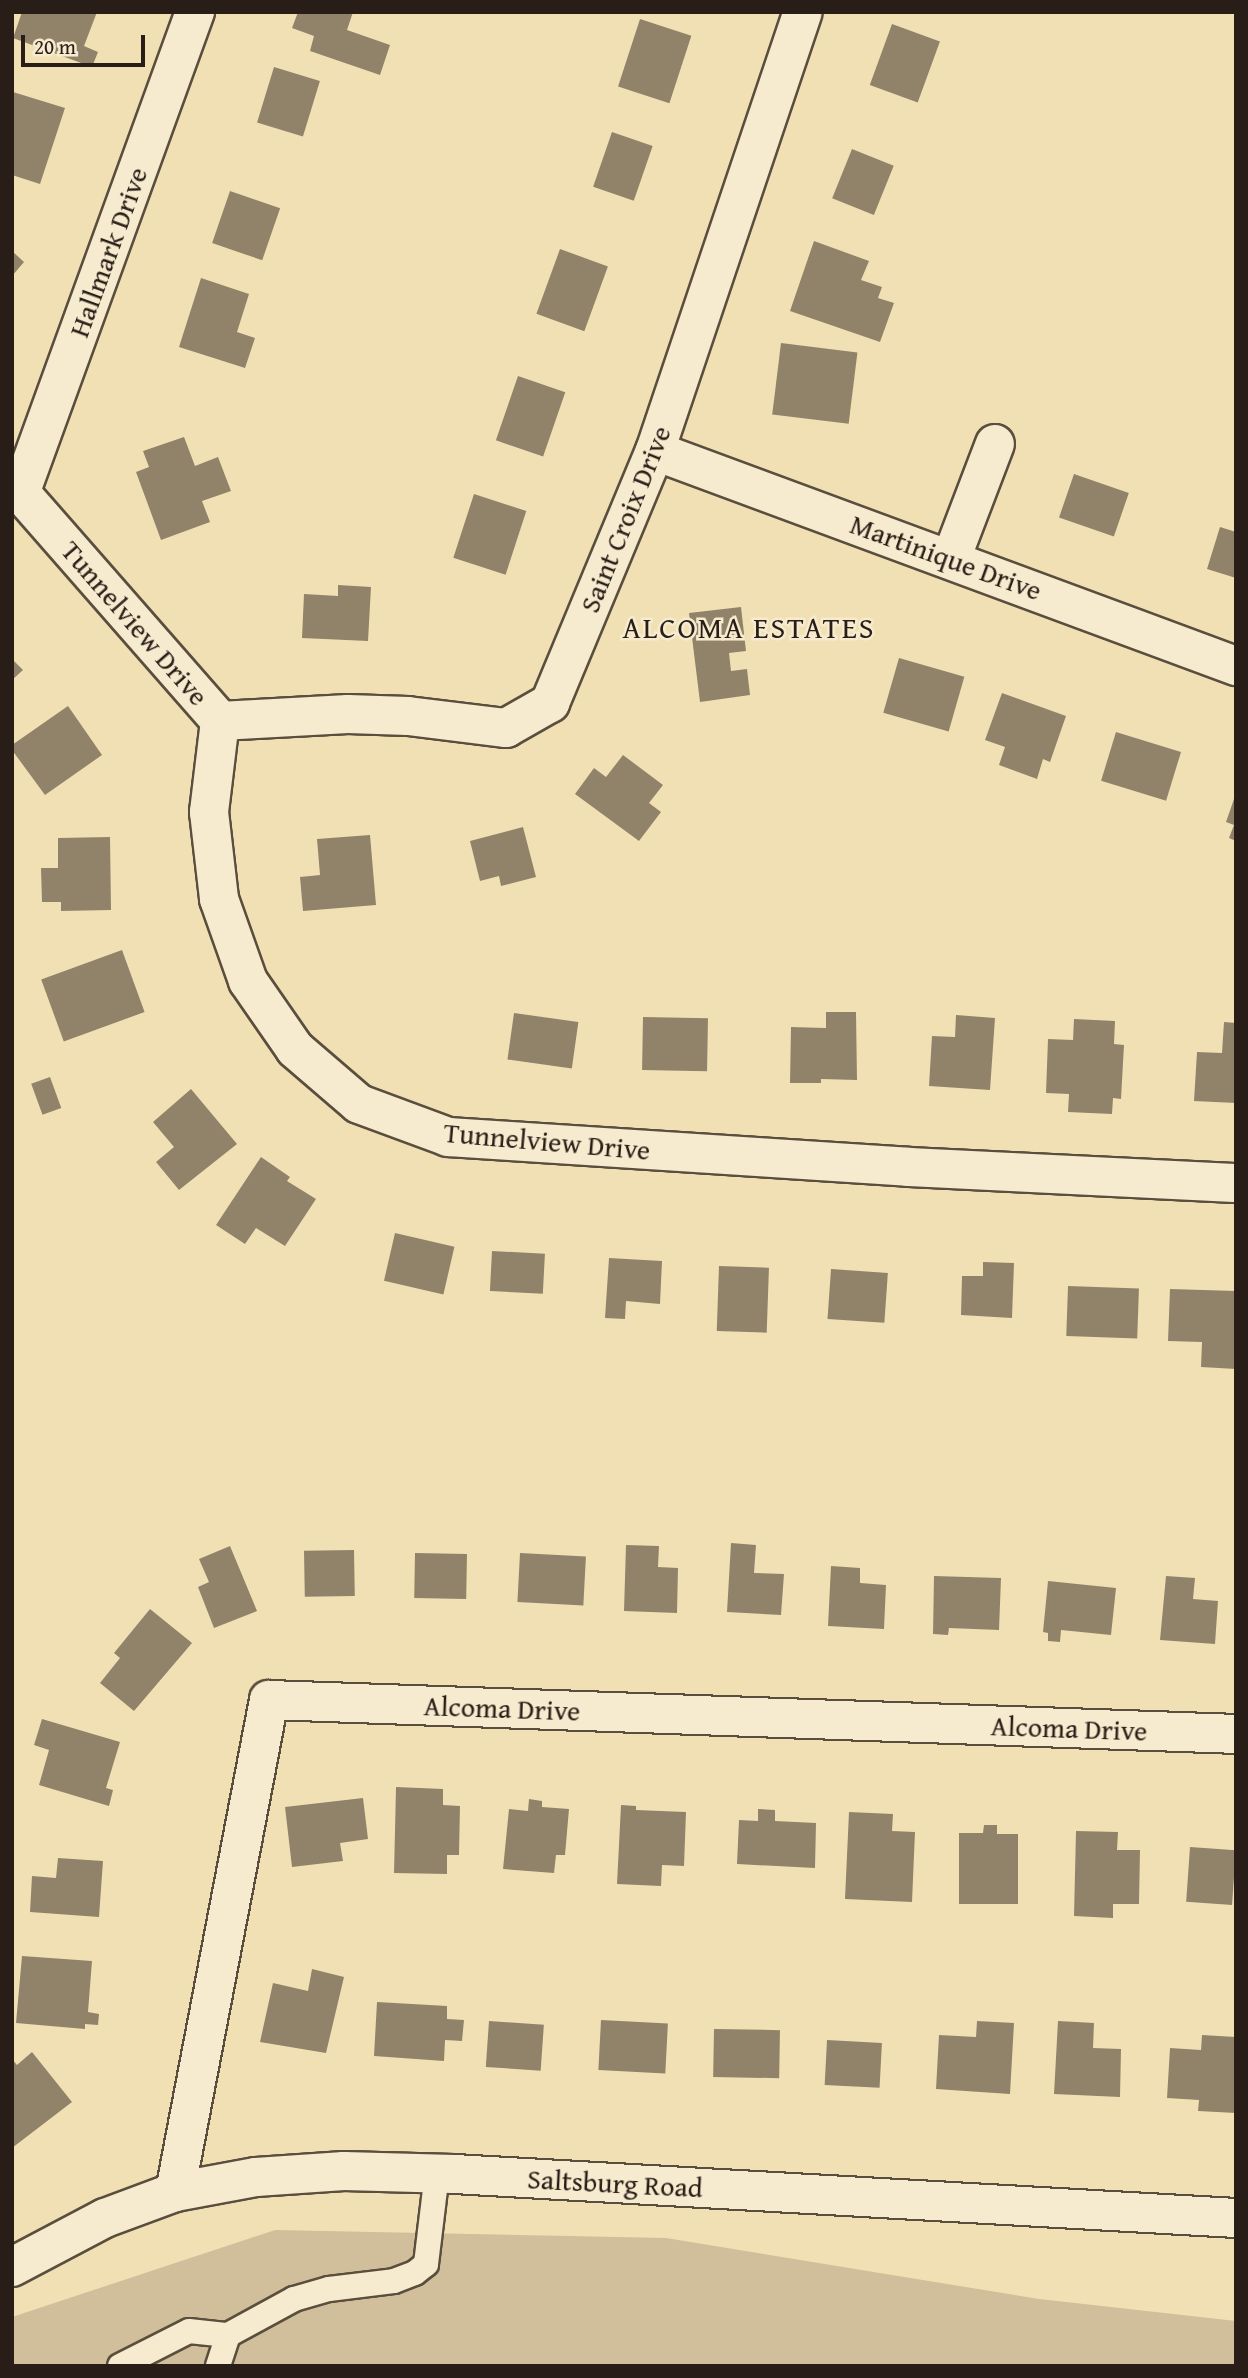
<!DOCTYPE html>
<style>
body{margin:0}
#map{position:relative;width:1248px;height:2378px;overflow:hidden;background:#f2e0b5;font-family:"Gentium Book Plus",serif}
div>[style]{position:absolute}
.green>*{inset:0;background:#d0bf9a}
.building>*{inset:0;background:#918369;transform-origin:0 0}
.roads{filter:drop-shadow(2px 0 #5a4e3e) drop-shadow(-2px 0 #5a4e3e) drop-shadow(0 2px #5a4e3e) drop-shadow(0 -2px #5a4e3e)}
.service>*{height:24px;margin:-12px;padding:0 12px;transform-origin:12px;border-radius:12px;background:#f7ebcf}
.minor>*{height:38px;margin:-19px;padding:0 19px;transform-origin:19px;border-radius:19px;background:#f7ebcf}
.secondary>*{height:38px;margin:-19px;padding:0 19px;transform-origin:19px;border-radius:19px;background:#f7ebcf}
span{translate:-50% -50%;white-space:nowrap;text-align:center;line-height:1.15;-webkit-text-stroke:5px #f7ebcf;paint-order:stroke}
.street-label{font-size:28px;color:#281e17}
.neighbourhood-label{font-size:30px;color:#281e17;letter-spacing:2px}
.frame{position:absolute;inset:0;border:14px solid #281e17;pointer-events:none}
.scale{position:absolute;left:21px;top:35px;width:124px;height:32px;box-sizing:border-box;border:4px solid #281e17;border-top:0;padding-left:9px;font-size:21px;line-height:24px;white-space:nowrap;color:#281e17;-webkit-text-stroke:5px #f7ebcf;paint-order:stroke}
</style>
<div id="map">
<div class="green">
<div style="clip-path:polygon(275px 2230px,666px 2238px,1039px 2299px,1236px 2321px,1236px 2366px,12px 2366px,12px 2317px)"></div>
</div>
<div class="building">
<div style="clip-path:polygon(22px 12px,97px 12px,84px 46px,98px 52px,92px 67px,13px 38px)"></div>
<div style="clip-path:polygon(298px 12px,353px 12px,347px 30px,390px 45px,380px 75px,310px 51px,314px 36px,292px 28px)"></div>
<div style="left:640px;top:19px;width:54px;height:71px;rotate:18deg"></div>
<div style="left:892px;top:24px;width:51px;height:65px;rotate:20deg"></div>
<div style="left:274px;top:67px;width:48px;height:58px;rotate:17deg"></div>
<div style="clip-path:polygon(13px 92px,65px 108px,40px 184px,12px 175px)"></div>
<div style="left:612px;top:132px;width:43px;height:58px;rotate:19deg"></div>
<div style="left:852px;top:149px;width:45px;height:53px;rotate:22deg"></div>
<div style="left:230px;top:191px;width:53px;height:55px;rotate:19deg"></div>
<div style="clip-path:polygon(814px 241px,869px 261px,861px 280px,882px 287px,878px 298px,894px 303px,880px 342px,790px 311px)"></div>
<div style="left:560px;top:249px;width:51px;height:69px;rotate:20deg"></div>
<div style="clip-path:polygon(12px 251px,24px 262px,12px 276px)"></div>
<div style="clip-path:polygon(201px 278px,249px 294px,237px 332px,255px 338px,245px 368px,179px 347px)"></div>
<div style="left:781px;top:343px;width:77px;height:72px;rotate:7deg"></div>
<div style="left:518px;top:376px;width:50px;height:68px;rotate:19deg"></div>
<div style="clip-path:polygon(184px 437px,195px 466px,218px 457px,231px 491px,202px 501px,210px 522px,161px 540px,136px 472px,149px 467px,143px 451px)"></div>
<div style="left:1074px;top:474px;width:58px;height:46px;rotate:19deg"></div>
<div style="left:474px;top:494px;width:55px;height:67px;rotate:18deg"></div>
<div style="clip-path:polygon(1220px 527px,1236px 532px,1236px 578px,1207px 569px)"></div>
<div style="clip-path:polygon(338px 585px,371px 587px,368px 641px,302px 638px,304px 594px,338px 596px)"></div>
<div style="clip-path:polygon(741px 607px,746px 651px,729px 653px,731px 671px,747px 669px,750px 695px,700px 702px,689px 613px)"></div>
<div style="left:899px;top:658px;width:68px;height:57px;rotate:16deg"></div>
<div style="clip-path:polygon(12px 659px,23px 670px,12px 680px)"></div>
<div style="clip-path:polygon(1002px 693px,1066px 716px,1050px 762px,1043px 759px,1037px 779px,999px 765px,1005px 747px,985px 740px)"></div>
<div style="clip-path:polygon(68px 706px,102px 755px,45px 795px,12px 750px,12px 745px)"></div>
<div style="left:1116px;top:732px;width:68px;height:51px;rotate:17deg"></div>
<div style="clip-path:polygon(623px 755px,663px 785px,649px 803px,661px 812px,639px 841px,575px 794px,594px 768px,606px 777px)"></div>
<div style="clip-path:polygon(1235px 796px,1236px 796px,1236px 841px,1229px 838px,1234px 825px,1226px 822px)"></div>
<div style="clip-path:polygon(523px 827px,536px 877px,501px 886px,499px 876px,480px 881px,470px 841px)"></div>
<div style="clip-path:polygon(370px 835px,376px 905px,303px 911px,300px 877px,320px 875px,317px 839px)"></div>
<div style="clip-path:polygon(110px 837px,111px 910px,61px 911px,61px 902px,42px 902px,41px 868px,58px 868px,58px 838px)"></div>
<div style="left:122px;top:950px;width:66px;height:86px;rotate:70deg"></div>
<div style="clip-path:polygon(826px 1012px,856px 1012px,857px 1080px,821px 1079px,821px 1083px,790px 1083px,791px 1027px,826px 1028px)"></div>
<div style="left:514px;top:1013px;width:65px;height:47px;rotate:8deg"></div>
<div style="clip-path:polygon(956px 1015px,995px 1018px,990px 1090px,929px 1086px,932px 1036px,955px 1037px)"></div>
<div style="left:643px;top:1017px;width:65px;height:53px;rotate:1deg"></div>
<div style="clip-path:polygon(1074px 1019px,1115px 1021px,1114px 1044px,1124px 1045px,1121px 1099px,1113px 1098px,1112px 1114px,1068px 1112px,1069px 1094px,1046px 1093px,1048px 1039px,1073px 1040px)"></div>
<div style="clip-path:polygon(1224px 1022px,1236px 1023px,1236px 1103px,1194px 1101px,1197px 1052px,1222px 1053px)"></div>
<div style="left:50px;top:1077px;width:33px;height:20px;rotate:70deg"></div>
<div style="clip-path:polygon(191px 1089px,237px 1144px,179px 1190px,156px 1162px,174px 1147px,153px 1122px)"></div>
<div style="clip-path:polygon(261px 1157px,290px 1177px,287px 1181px,316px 1199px,285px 1246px,256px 1228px,245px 1244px,216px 1225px)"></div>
<div style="left:395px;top:1233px;width:61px;height:49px;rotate:13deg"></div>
<div style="left:492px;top:1251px;width:53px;height:40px;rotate:3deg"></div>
<div style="clip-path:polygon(609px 1258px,662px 1261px,660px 1304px,626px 1301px,625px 1319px,605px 1318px)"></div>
<div style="clip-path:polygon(983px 1262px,1014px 1263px,1012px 1318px,961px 1315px,962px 1276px,983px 1276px)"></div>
<div style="left:719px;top:1266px;width:50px;height:65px;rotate:2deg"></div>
<div style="left:831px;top:1269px;width:57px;height:50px;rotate:4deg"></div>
<div style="left:1068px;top:1286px;width:71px;height:50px;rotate:2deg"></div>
<div style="clip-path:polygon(1170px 1289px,1236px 1291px,1236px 1369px,1201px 1367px,1202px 1342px,1168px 1341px)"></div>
<div style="clip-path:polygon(731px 1543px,756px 1545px,754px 1573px,784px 1574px,781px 1615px,727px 1612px)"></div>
<div style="clip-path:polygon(626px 1545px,659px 1546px,658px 1567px,678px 1568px,677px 1613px,624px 1611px)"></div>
<div style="clip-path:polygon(230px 1546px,257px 1611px,214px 1628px,198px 1587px,209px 1582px,199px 1559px)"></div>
<div style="left:354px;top:1550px;width:46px;height:50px;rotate:89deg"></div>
<div style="left:415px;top:1553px;width:52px;height:45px;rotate:1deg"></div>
<div style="left:520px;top:1553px;width:66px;height:49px;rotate:3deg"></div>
<div style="clip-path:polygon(831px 1566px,860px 1568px,860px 1583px,886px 1585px,884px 1629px,828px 1626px)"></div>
<div style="clip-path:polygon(934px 1576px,1001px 1578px,999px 1630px,949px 1628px,948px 1635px,933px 1634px)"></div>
<div style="clip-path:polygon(1166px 1576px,1195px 1578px,1193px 1599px,1218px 1601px,1215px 1644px,1160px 1640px)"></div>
<div style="clip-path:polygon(1048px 1581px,1116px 1588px,1111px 1635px,1061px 1630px,1060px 1642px,1048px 1641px,1048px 1633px,1043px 1632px)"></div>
<div style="clip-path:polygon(150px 1609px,192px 1643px,134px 1711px,100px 1683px,120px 1658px,114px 1653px)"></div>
<div style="clip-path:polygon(42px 1719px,120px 1742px,106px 1788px,113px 1790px,109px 1806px,39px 1785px,49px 1750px,34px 1745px)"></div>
<div style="clip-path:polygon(396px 1787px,443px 1789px,443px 1805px,460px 1806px,459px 1855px,447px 1855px,447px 1874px,394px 1873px)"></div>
<div style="clip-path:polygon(363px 1798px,368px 1839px,340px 1843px,343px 1861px,292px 1867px,285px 1807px)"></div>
<div style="clip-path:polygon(529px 1799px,542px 1801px,542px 1807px,569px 1809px,565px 1855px,556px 1855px,554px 1873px,503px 1869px,509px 1809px,528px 1811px)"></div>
<div style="clip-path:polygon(621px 1805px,636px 1806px,636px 1810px,686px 1812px,684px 1866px,662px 1865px,661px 1886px,617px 1884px)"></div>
<div style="clip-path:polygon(758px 1809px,775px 1810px,775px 1821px,816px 1823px,815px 1868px,737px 1864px,739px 1820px,758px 1821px)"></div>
<div style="clip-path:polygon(849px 1812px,893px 1814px,892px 1831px,915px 1832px,912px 1902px,845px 1899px)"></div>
<div style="clip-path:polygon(984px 1825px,997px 1825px,997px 1834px,1018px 1834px,1018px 1904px,959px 1904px,959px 1833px,983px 1833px)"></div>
<div style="clip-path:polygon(1076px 1831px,1118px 1832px,1117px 1850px,1140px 1850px,1139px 1904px,1113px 1904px,1113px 1918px,1074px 1916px)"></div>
<div style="left:1190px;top:1847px;width:46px;height:55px;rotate:4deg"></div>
<div style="clip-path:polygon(58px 1858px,103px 1861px,99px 1917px,30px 1912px,32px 1876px,56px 1878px)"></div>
<div style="clip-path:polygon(22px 1956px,92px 1961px,88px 2012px,99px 2014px,98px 2025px,85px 2024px,85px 2029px,16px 2023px)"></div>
<div style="clip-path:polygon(312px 1969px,344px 1977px,326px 2053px,260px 2042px,273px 1983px,308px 1991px)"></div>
<div style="clip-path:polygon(377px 2002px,447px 2006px,447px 2019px,464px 2020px,462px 2041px,445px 2040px,444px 2061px,374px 2056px)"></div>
<div style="left:601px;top:2020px;width:67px;height:50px;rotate:3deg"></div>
<div style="left:489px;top:2021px;width:55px;height:46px;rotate:4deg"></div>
<div style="clip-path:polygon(977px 2021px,1014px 2023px,1010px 2094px,936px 2089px,939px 2035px,976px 2037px)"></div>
<div style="clip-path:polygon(1058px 2021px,1094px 2023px,1093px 2048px,1121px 2049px,1120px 2097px,1054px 2094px)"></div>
<div style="left:714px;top:2029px;width:66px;height:48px;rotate:1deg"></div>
<div style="clip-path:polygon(1202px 2035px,1236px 2037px,1236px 2113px,1198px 2111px,1199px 2100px,1167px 2098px,1170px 2048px,1201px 2050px)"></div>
<div style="left:827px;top:2040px;width:55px;height:45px;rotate:3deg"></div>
<div style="clip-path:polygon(32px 2052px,72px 2102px,12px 2148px,12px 2059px,17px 2065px)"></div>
</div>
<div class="roads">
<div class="service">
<div style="left:228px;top:2335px;width:75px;rotate:-28.6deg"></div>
<div style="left:294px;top:2299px;width:36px;rotate:-16deg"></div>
<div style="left:329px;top:2289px;width:65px;rotate:-7deg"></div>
<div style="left:394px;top:2281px;width:22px;rotate:-21deg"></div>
<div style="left:415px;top:2273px;width:14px;rotate:-39deg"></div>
<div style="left:426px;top:2264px;width:92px;rotate:-83.1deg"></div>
<div style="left:120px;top:2366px;width:77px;rotate:-26.9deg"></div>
<div style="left:189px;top:2331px;width:39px;rotate:6deg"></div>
<div style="left:228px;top:2335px;width:33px;rotate:108deg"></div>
</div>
<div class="minor">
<div style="left:655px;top:451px;width:620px;rotate:20.31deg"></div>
<div style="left:12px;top:483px;width:316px;rotate:48.8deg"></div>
<div style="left:220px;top:721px;width:92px;rotate:96.9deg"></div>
<div style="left:209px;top:812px;width:88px;rotate:83.4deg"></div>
<div style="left:219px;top:899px;width:87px;rotate:70.5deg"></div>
<div style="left:248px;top:981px;width:83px;rotate:55.3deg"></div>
<div style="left:295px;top:1049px;width:84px;rotate:40.7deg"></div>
<div style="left:359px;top:1104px;width:95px;rotate:20.3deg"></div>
<div style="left:448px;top:1137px;width:461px;rotate:3.7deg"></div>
<div style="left:908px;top:1167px;width:328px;rotate:2.8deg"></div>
<div style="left:21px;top:491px;width:510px;rotate:-70.04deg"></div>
<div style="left:951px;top:559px;width:123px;rotate:-69.1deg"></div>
<div style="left:220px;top:721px;width:128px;rotate:-3.1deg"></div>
<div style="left:348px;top:714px;width:60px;rotate:1.9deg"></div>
<div style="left:408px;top:716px;width:99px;rotate:7deg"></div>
<div style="left:506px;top:728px;width:51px;rotate:-29.6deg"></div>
<div style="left:550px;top:703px;width:273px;rotate:-67.4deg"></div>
<div style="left:655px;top:451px;width:463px;rotate:-71.4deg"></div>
<div style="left:175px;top:2192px;width:501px;rotate:-79.18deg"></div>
<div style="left:269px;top:1700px;width:968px;rotate:2.01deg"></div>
</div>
<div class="secondary">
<div style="left:12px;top:2267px;width:105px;rotate:-27.8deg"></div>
<div style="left:105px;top:2218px;width:75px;rotate:-20.4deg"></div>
<div style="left:175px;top:2192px;width:82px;rotate:-10.5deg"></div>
<div style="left:256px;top:2177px;width:88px;rotate:-3.9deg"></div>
<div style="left:344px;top:2171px;width:110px;rotate:1.6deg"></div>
<div style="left:454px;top:2174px;width:783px;rotate:3.22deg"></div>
</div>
</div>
<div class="street-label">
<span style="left:108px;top:252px;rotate:-70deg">Hallmark Drive</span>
<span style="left:625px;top:519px;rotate:-68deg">Saint Croix Drive</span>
<span style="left:946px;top:557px;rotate:20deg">Martinique Drive</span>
<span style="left:135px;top:623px;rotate:49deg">Tunnelview Drive</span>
<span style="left:547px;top:1141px;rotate:5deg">Tunnelview Drive</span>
<span style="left:502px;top:1708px;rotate:2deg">Alcoma Drive</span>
<span style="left:1069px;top:1728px;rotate:2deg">Alcoma Drive</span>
<span style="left:615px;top:2183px;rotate:3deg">Saltsburg Road</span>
</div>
<div class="neighbourhood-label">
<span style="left:749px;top:627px">ALCOMA ESTATES</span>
</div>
<div class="frame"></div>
<div class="scale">20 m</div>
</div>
